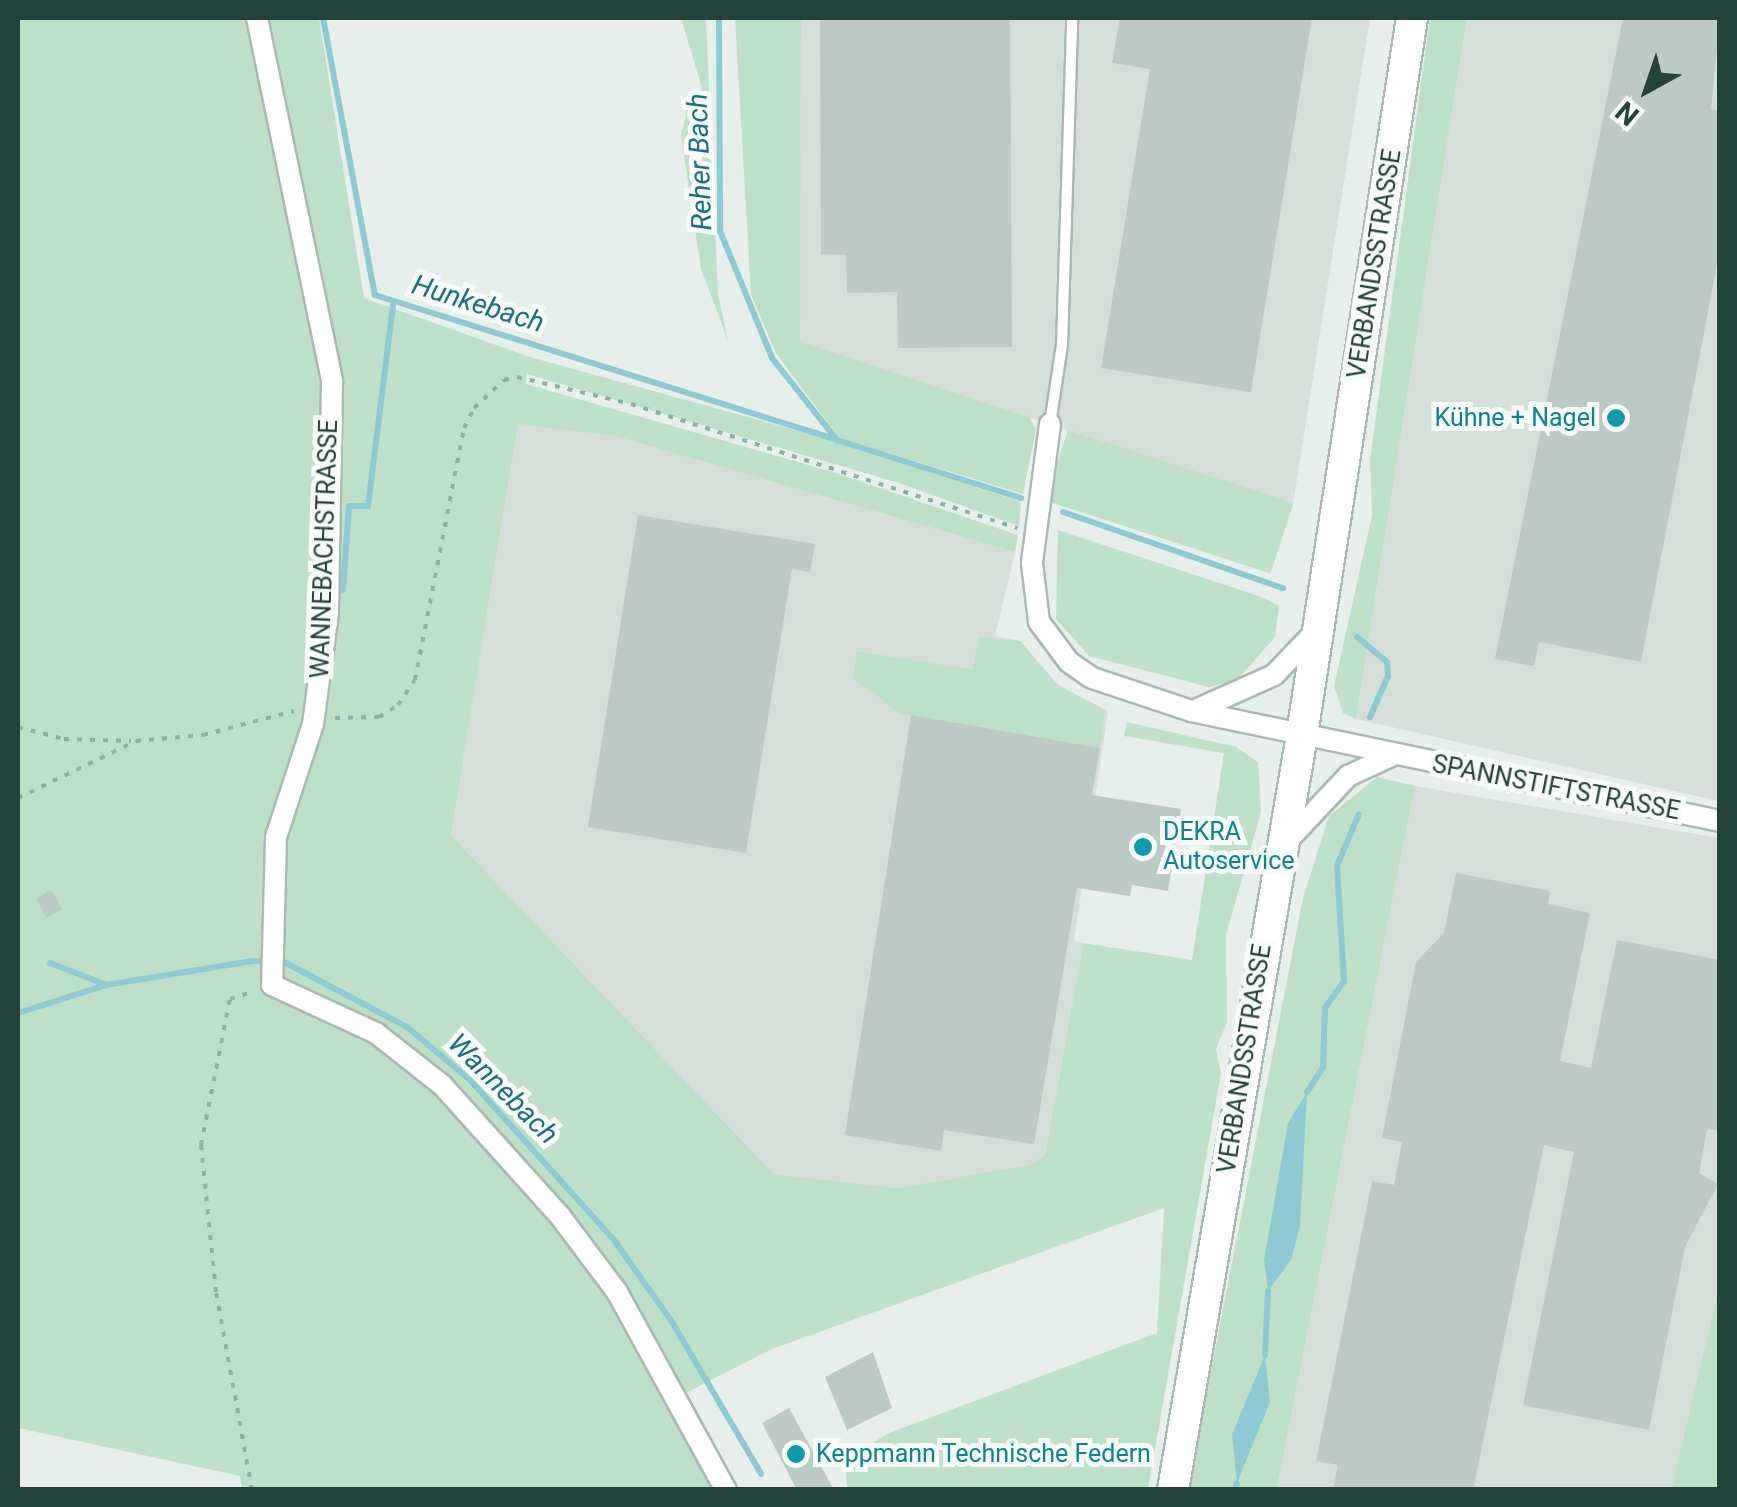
<!DOCTYPE html>
<meta charset="utf-8">
<style>
body{margin:0}
#map{position:relative;width:1737px;height:1507px;overflow:hidden;background:#e6efeb;font-family:Roboto,sans-serif}
div>[style]{position:absolute}
.built>*{inset:0;background:#d4dfda}
.green>*{inset:0;background:#bfe0c8;transform-origin:0 0}
.water>*{inset:0;background:#8ec9d4}
.stream>*{height:6px;margin:-3px;padding:0 3px;transform-origin:3px;border-radius:3px;background:#8ec9d4}
.building>*{inset:0;background:#bbcac4;transform-origin:0 0}
.path>*{height:4px;margin-top:-2px;transform-origin:0;background:repeating-linear-gradient(90deg,#86b3a5 0 5px,transparent 0 13px)}
.roads{filter:drop-shadow(2px 0 #a8b8b2) drop-shadow(-2px 0 #a8b8b2) drop-shadow(0 2px #a8b8b2) drop-shadow(0 -2px #a8b8b2)}
.lane>*{height:10px;margin:-5px;padding:0 5px;transform-origin:5px;border-radius:5px;background:#fff}
.street>*{height:20px;margin:-10px;padding:0 10px;transform-origin:10px;border-radius:10px;background:#fff}
.secondary>*{height:30px;margin:-15px;padding:0 15px;transform-origin:15px;border-radius:15px;background:#fff}
.dots>*{width:28px;height:28px;translate:-50% -50%;box-sizing:border-box;border:5px solid #f7fbf9;border-radius:50%}
span{translate:-50% -50%;white-space:nowrap;text-align:center;line-height:1.15;-webkit-text-stroke:10px #f7fbf9;paint-order:stroke}
.street-label{font-size:25px;color:#24423a}
.culture-label{font-size:25px;color:#0d838f}
.right{translate:-100% -50%;text-align:right}
.left{translate:0 -50%;text-align:left}
.water-label{font-size:28px;color:#1c6f80;font-style:italic}
.frame{position:absolute;inset:0;border:20px solid #24423a;pointer-events:none}
.north{position:absolute;left:1597px;top:40px;width:100px;height:100px;-webkit-text-stroke:8px #f7fbf9;paint-order:stroke;rotate:220deg;font-size:28px;font-weight:700;line-height:40px;text-align:center;color:#24423a}
.north::after{content:'';display:block;margin:auto;width:35px;height:45px;background:#24423a;clip-path:polygon(50% 0,100% 100%,50% 72%,0 100%)}
</style>
<div id="map">
<div class="built">
<div style="clip-path:polygon(801px 18px,1370px 18px,1293px 504px,799px 342px)"></div>
<div style="clip-path:polygon(1467px 18px,1719px 18px,1719px 801px,1356px 719px)"></div>
<div style="clip-path:polygon(518px 423px,615px 436px,1015px 552px,995px 636px,1020px 641px,1058px 685px,1108px 711px,1074px 941px,1083px 943px,1045px 1155px,1029px 1165px,896px 1188px,774px 1174px,451px 835px)"></div>
<div style="clip-path:polygon(1415px 786px,1719px 838px,1719px 1287px,1671px 1489px,1277px 1490px)"></div>
</div>
<div class="green">
<div style="clip-path:polygon(18px 18px,319px 18px,364px 298px,530px 357px,831px 440px,1021px 502px,1019px 526px,899px 483px,527px 374px,526px 384px,833px 472px,1018px 535px,1015px 552px,615px 436px,518px 424px,451px 835px,774px 1174px,896px 1188px,1029px 1165px,1045px 1155px,1083px 943px,1192px 960px,1224px 753px,1124px 736px,1127px 722px,1236px 747px,1258px 762px,1261px 812px,1226px 935px,1227px 1022px,1216px 1049px,1221px 1073px,1148px 1489px,847px 1489px,845px 1460px,889px 1433px,1157px 1333px,1164px 1208px,772px 1349px,682px 1395px,621px 1289px,564px 1212px,446px 1082px,378px 1029px,280px 985px,282px 836px,318px 716px,306px 718px,269px 836px,265px 985px,373px 1037px,441px 1089px,556px 1218px,613px 1295px,718px 1489px,259px 1489px,242px 1487px,240px 1476px,18px 1428px)"></div>
<div style="clip-path:polygon(681px 18px,706px 18px,718px 294px,728px 341px,701px 269px,681px 135px,689px 103px,702px 88px)"></div>
<div style="clip-path:polygon(735px 18px,801px 18px,800px 342px,1029px 417px,1036px 429px,1023px 494px,839px 438px,776px 353px,751px 295px)"></div>
<div style="clip-path:polygon(1430px 18px,1467px 18px,1356px 719px,1343px 713px,1334px 686px,1372px 515px,1370px 460px)"></div>
<div style="left:1068px;top:430px;width:237px;height:74px;rotate:18deg"></div>
<div style="clip-path:polygon(1058px 530px,1259px 596px,1279px 606px,1275px 637px,1237px 680px,1209px 687px,1089px 656px,1056px 619px)"></div>
<div style="clip-path:polygon(979px 637px,1020px 641px,1058px 685px,1105px 710px,1100px 748px,901px 714px,853px 678px,857px 651px,973px 670px)"></div>
<div style="clip-path:polygon(1377px 777px,1415px 786px,1277px 1489px,1188px 1490px,1303px 898px,1329px 816px)"></div>
<div style="clip-path:polygon(1719px 1287px,1719px 1489px,1671px 1489px)"></div>
</div>
<div class="water">
<div style="clip-path:polygon(1307px 1092px,1300px 1226px,1291px 1260px,1268px 1291px,1264px 1260px,1288px 1123px)"></div>
<div style="clip-path:polygon(1265px 1355px,1270px 1402px,1237px 1483px,1232px 1434px)"></div>
</div>
<div class="stream">
<div style="left:323px;top:18px;width:282px;rotate:79.4deg"></div>
<div style="left:375px;top:295px;width:484px;rotate:17.4deg"></div>
<div style="left:719px;top:18px;width:213px;rotate:89.7deg"></div>
<div style="left:720px;top:231px;width:137px;rotate:67.7deg"></div>
<div style="left:772px;top:358px;width:105px;rotate:51.6deg"></div>
<div style="left:837px;top:440px;width:193px;rotate:17.5deg"></div>
<div style="left:1063px;top:512px;width:233px;rotate:19.1deg"></div>
<div style="left:343px;top:590px;width:84px;rotate:-85.9deg"></div>
<div style="left:349px;top:506px;width:19px"></div>
<div style="left:368px;top:506px;width:203px;rotate:-82.9deg"></div>
<div style="left:1357px;top:637px;width:39px;rotate:40deg"></div>
<div style="left:1387px;top:662px;width:14px;rotate:86deg"></div>
<div style="left:1388px;top:676px;width:45px;rotate:113.7deg"></div>
<div style="left:50px;top:963px;width:58px;rotate:21.3deg"></div>
<div style="left:18px;top:1013px;width:92px;rotate:-17.7deg"></div>
<div style="left:106px;top:985px;width:148px;rotate:-9.3deg"></div>
<div style="left:252px;top:961px;width:34px;rotate:3deg"></div>
<div style="left:286px;top:963px;width:137px;rotate:27.9deg"></div>
<div style="left:407px;top:1027px;width:82px;rotate:40.1deg"></div>
<div style="left:470px;top:1080px;width:215px;rotate:48deg"></div>
<div style="left:614px;top:1240px;width:100px;rotate:54.7deg"></div>
<div style="left:672px;top:1322px;width:176px;rotate:59.6deg"></div>
<div style="left:1307px;top:1092px;width:30px;rotate:-57deg"></div>
<div style="left:1323px;top:1067px;width:59px;rotate:-88.1deg"></div>
<div style="left:1325px;top:1008px;width:33px;rotate:-55deg"></div>
<div style="left:1344px;top:981px;width:115px;rotate:-93.5deg"></div>
<div style="left:1337px;top:866px;width:56px;rotate:-67.1deg"></div>
<div style="left:1265px;top:1355px;width:64px;rotate:-87.3deg"></div>
<div style="left:1235px;top:1490px;width:7px;rotate:-74deg"></div>
</div>
<div class="building">
<div style="clip-path:polygon(820px 18px,1010px 18px,1012px 347px,898px 348px,897px 292px,847px 293px,846px 255px,821px 254px)"></div>
<div style="clip-path:polygon(1120px 18px,1312px 18px,1251px 392px,1101px 368px,1150px 69px,1112px 63px)"></div>
<div style="clip-path:polygon(1623px 18px,1720px 18px,1711px 109px,1720px 111px,1720px 249px,1641px 662px,1539px 642px,1534px 666px,1495px 659px)"></div>
<div style="clip-path:polygon(638px 515px,815px 544px,810px 572px,792px 569px,746px 853px,588px 827px)"></div>
<div style="clip-path:polygon(911px 715px,1100px 748px,1092px 795px,1181px 809px,1168px 891px,1132px 885px,1130px 896px,1077px 888px,1034px 1144px,944px 1130px,941px 1151px,845px 1135px)"></div>
<div style="clip-path:polygon(1456px 873px,1550px 891px,1548px 904px,1590px 913px,1560px 1061px,1591px 1068px,1617px 940px,1720px 960px,1720px 1131px,1707px 1129px,1699px 1173px,1718px 1184px,1685px 1247px,1649px 1430px,1523px 1405px,1574px 1152px,1544px 1145px,1473px 1490px,1333px 1490px,1338px 1465px,1316px 1461px,1372px 1181px,1394px 1185px,1402px 1142px,1382px 1138px,1416px 962px,1444px 933px)"></div>
<div style="left:52px;top:890px;width:22px;height:18px;rotate:63deg"></div>
<div style="clip-path:polygon(873px 1352px,892px 1408px,847px 1430px,825px 1377px)"></div>
<div style="clip-path:polygon(789px 1408px,834px 1490px,797px 1490px,762px 1423px)"></div>
</div>
<div class="path">
<div style="left:335px;top:718px;width:44px;rotate:-1.3deg"></div>
<div style="left:379px;top:717px;width:22px;rotate:-32deg"></div>
<div style="left:398px;top:705px;width:30px;rotate:-56deg"></div>
<div style="left:415px;top:680px;width:257px;rotate:-79deg"></div>
<div style="left:464px;top:428px;width:22px;rotate:-63deg"></div>
<div style="left:474px;top:408px;width:41px;rotate:-43deg"></div>
<div style="left:504px;top:380px;width:13px;rotate:-13deg"></div>
<div style="left:517px;top:377px;width:117px;rotate:13.3deg"></div>
<div style="left:631px;top:404px;width:406px;rotate:17.8deg"></div>
<div style="left:18px;top:727px;width:48px;rotate:14.6deg"></div>
<div style="left:64px;top:739px;width:67px;rotate:1.7deg"></div>
<div style="left:18px;top:798px;width:131px;rotate:-25.8deg"></div>
<div style="left:136px;top:741px;width:67px;rotate:-5.1deg"></div>
<div style="left:203px;top:735px;width:94px;rotate:-14.8deg"></div>
<div style="left:252px;top:1490px;width:201px;rotate:-100.3deg"></div>
<div style="left:216px;top:1292px;width:148px;rotate:-95.8deg"></div>
<div style="left:201px;top:1145px;width:149px;rotate:-78.8deg"></div>
<div style="left:230px;top:999px;width:23px;rotate:-18deg"></div>
</div>
<div class="roads">
<div class="lane">
<div style="left:1050px;top:424px;width:80px;rotate:-81.4deg"></div>
<div style="left:1062px;top:345px;width:327px;rotate:-88.2deg"></div>
</div>
<div class="street">
<div style="left:257px;top:18px;width:371px;rotate:78.3deg"></div>
<div style="left:332px;top:381px;width:231px;rotate:91deg"></div>
<div style="left:328px;top:612px;width:113px;rotate:97.6deg"></div>
<div style="left:313px;top:724px;width:119px;rotate:108.1deg"></div>
<div style="left:276px;top:837px;width:148px;rotate:91.5deg"></div>
<div style="left:272px;top:985px;width:115px;rotate:24.8deg"></div>
<div style="left:376px;top:1033px;width:85px;rotate:38.3deg"></div>
<div style="left:443px;top:1086px;width:175px;rotate:48deg"></div>
<div style="left:560px;top:1216px;width:95px;rotate:53.1deg"></div>
<div style="left:617px;top:1292px;width:226px;rotate:61.2deg"></div>
<div style="left:1050px;top:424px;width:140px;rotate:97.4deg"></div>
<div style="left:1032px;top:563px;width:59px;rotate:83.2deg"></div>
<div style="left:1039px;top:622px;width:50px;rotate:53.1deg"></div>
<div style="left:1069px;top:662px;width:28px;rotate:35deg"></div>
<div style="left:1092px;top:678px;width:104px;rotate:18.4deg"></div>
<div style="left:1191px;top:711px;width:540px;rotate:11.75deg"></div>
<div style="left:1198px;top:709px;width:83px;rotate:-24.1deg"></div>
<div style="left:1274px;top:675px;width:62px;rotate:-46.3deg"></div>
<div style="left:1288px;top:840px;width:88px;rotate:-46.8deg"></div>
<div style="left:1348px;top:776px;width:50px;rotate:-25deg"></div>
</div>
<div class="secondary">
<div style="left:1173px;top:1490px;width:766px;rotate:-80.3deg"></div>
<div style="left:1302px;top:735px;width:725px;rotate:-81.28deg"></div>
</div>
</div>
<div class="dots">
<div style="left:1616px;top:418px;background:#0f9aa8"></div>
<div style="left:1143px;top:847px;background:#0f9aa8"></div>
<div style="left:796px;top:1454px;background:#0f9aa8"></div>
</div>
<div class="street-label">
<span style="left:1375px;top:264px;rotate:-81deg">VERBANDSSTRASSE</span>
<span style="left:325px;top:549px;rotate:-88deg">WANNEBACHSTRASSE</span>
<span style="left:1556px;top:788px;rotate:11deg">SPANNSTIFTSTRASSE</span>
<span style="left:1245px;top:1059px;rotate:-81deg">VERBANDSSTRASSE</span>
</div>
<div class="culture-label">
<span class="right" style="left:1596px;top:418px">Kühne + Nagel</span>
<span class="left" style="left:1163px;top:847px">DEKRA<br>Autoservice</span>
<span class="left" style="left:816px;top:1454px">Keppmann Technische Federn</span>
</div>
<div class="water-label">
<span style="left:700px;top:162px;rotate:-92deg">Reher Bach</span>
<span style="left:478px;top:304px;rotate:17deg">Hunkebach</span>
<span style="left:503px;top:1089px;rotate:45deg">Wannebach</span>
</div>
<div class="frame"></div>
<div class="north">N</div>
</div>
